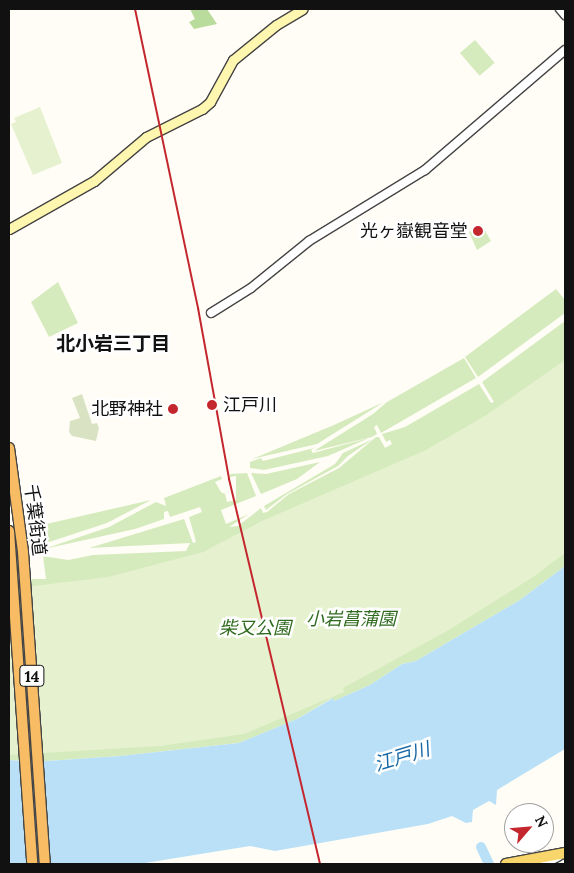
<!DOCTYPE html>
<meta charset="utf-8">
<style>
body{margin:0}
#map{position:relative;width:574px;height:873px;overflow:hidden;background:#fffdf5;font-family:Lora,"Noto Sans JP",serif}
div>[style]{position:absolute}
.green>*{inset:0;background:#d5ebbd;transform-origin:0 0}
.forest>*{inset:0;background:#b9dc9c}
.cemetery>*{inset:0;background:#d9e3c4}
.pitch>*{inset:0;background:#e6f2cf}
.water>*{inset:0;background:#b9e0f7}
.river>*{height:10px;margin:-5px;padding:0 5px;transform-origin:5px;border-radius:5px;background:#b9e0f7}
.roads{filter:drop-shadow(1px 0 #444) drop-shadow(-1px 0 #444) drop-shadow(0 1px #444) drop-shadow(0 -1px #444)}
.tertiary>*{height:8px;margin:-4px;padding:0 4px;transform-origin:4px;border-radius:4px;background:#fff}
.secondary>*{height:9px;margin:-4.5px;padding:0 4.5px;transform-origin:4.5px;border-radius:4.5px;background:#fff6b0}
.primary>*{height:10px;margin:-5px;padding:0 5px;transform-origin:5px;border-radius:5px;background:#f9d66b}
.trunk>*{height:10px;margin:-5px;padding:0 5px;transform-origin:5px;border-radius:5px;background:#f7bc64}
.rail>*{height:2px;margin:-1px;padding:0 1px;transform-origin:1px;border-radius:1px;background:#c4262e}
.dots>*{width:14px;height:14px;translate:-50% -50%;box-sizing:border-box;border:2px solid #fff;border-radius:50%}
span{translate:-50% -50%;white-space:nowrap;text-align:center;line-height:1.15;-webkit-text-stroke:5px #fff;paint-order:stroke}
.shield-label span{padding:1px 4px;background:#fff;border:1px solid;border-radius:4px;-webkit-text-stroke-width:0}
.shield-label{font-size:16px;color:#111;font-weight:700}
.poi-label{font-size:18px;color:#111}
.right{translate:-100% -50%;text-align:right}
.left{translate:0 -50%;text-align:left}
.street-label{font-size:18px;color:#111}
.park-label{font-size:18px;color:#2f6b1f;font-style:italic}
.neighbourhood-label{font-size:19px;color:#111;font-weight:700}
.water-label{font-size:19px;color:#1768a6;font-style:italic}
.frame{position:absolute;inset:0;border:10px solid #111;pointer-events:none}
.north{position:absolute;left:504px;top:803px;width:50px;height:50px;box-sizing:border-box;background:#fff;border:1px solid #a0a0a0;border-radius:50%;rotate:63deg;font-size:14px;font-weight:700;line-height:20px;text-align:center;color:#111}
.north::after{content:'';display:block;margin:auto;width:18px;height:22px;background:#c4262e;clip-path:polygon(50% 0,100% 100%,50% 72%,0 100%)}
</style>
<div id="map">
<div class="green">
<div style="left:475px;top:40px;width:30px;height:20px;rotate:49deg"></div>
<div style="clip-path:polygon(481px 224px,491px 241px,477px 250px,469px 232px)"></div>
<div style="clip-path:polygon(58px 282px,78px 323px,49px 337px,31px 302px)"></div>
<div style="clip-path:polygon(556px 289px,565px 300px,565px 313px,478px 377px,465px 357px)"></div>
<div style="clip-path:polygon(565px 321px,565px 566px,520px 600px,416px 661px,402px 664px,370px 685px,334px 701px,332px 698px,297px 719px,239px 743px,120px 756px,32px 762px,9px 760px,9px 579px,46px 579px,43px 556px,68px 560px,93px 555px,186px 551px,190px 543px,89px 548px,184px 519px,193px 543px,196px 542px,189px 517px,202px 512px,200px 507px,170px 517px,168px 511px,164px 512px,164px 519px,135px 529px,44px 549px,109px 527px,156px 502px,166px 506px,164px 498px,221px 476px,222px 479px,215px 482px,221px 492px,225px 494px,227px 502px,236px 500px,236px 476px,230px 477px,230px 474px,247px 473px,256px 496px,221px 510px,226px 524px,249px 514px,229px 527px,238px 526px,261px 508px,263px 513px,267px 512px,289px 494px,339px 468px,376px 437px,379px 437px,385px 448px,392px 444px,390px 440px,386px 442px,382px 434px,405px 427px,479px 384px,491px 403px,494px 402px,482px 382px)"></div>
<div style="clip-path:polygon(464px 358px,476px 378px,381px 433px,377px 425px,374px 427px,377px 434px,372px 437px,314px 451px,373px 414px,387px 402px)"></div>
<div style="clip-path:polygon(384px 402px,317px 444px,252px 459px,334px 425px)"></div>
<div style="clip-path:polygon(369px 438px,328px 456px,264px 470px,250px 468px,250px 462px,261px 458px,263px 461px,314px 448px,311px 450px,313px 453px)"></div>
<div style="clip-path:polygon(373px 439px,348px 456px,338px 466px,287px 494px,266px 510px,264px 506px,335px 464px,343px 453px)"></div>
<div style="clip-path:polygon(320px 462px,297px 479px,261px 494px,251px 473px,266px 474px)"></div>
<div style="clip-path:polygon(151px 500px,107px 523px,31px 548px,29px 528px)"></div>
</div>
<div class="forest">
<div style="clip-path:polygon(190px 9px,207px 9px,217px 24px,194px 29px,189px 22px,195px 19px)"></div>
</div>
<div class="cemetery">
<div style="clip-path:polygon(82px 394px,92px 424px,97px 423px,99px 428px,96px 441px,72px 436px,69px 432px,70px 421px,80px 418px,72px 398px)"></div>
</div>
<div class="pitch">
<div style="clip-path:polygon(40px 107px,62px 163px,33px 175px,11px 124px,16px 122px,14px 118px)"></div>
<div style="clip-path:polygon(565px 360px,565px 553px,533px 577px,447px 631px,343px 688px,344px 692px,244px 734px,160px 746px,9px 755px,9px 589px,108px 577px,203px 552px,262px 521px,426px 450px,485px 416px)"></div>
</div>
<div class="water">
<div style="clip-path:polygon(565px 566px,565px 749px,497px 790px,496px 805px,489px 801px,473px 810px,472px 822px,466px 823px,452px 816px,428px 824px,275px 851px,250px 846px,139px 864px,9px 864px,9px 760px,32px 762px,120px 756px,239px 743px,297px 719px,333px 698px,334px 701px,370px 685px,402px 664px,416px 661px,520px 600px)"></div>
</div>
<div class="river">
<div style="left:481px;top:847px;width:19px;rotate:65deg"></div>
</div>
<div class="roads">
<div class="tertiary">
<div style="left:560px;top:9px;width:8px;rotate:50deg"></div>
<div style="left:211px;top:313px;width:47px;rotate:-32deg"></div>
<div style="left:251px;top:288px;width:75px;rotate:-39deg"></div>
<div style="left:309px;top:241px;width:136px;rotate:-31.5deg"></div>
<div style="left:425px;top:170px;width:184px;rotate:-40.6deg"></div>
<div style="left:544px;top:864px;width:16px;rotate:-27deg"></div>
</div>
<div class="secondary">
<div style="left:9px;top:229px;width:98px;rotate:-29.5deg"></div>
<div style="left:94px;top:181px;width:68px;rotate:-40.2deg"></div>
<div style="left:146px;top:137px;width:63px;rotate:-26.6deg"></div>
<div style="left:202px;top:109px;width:11px;rotate:-41deg"></div>
<div style="left:210px;top:102px;width:48px;rotate:-61.3deg"></div>
<div style="left:233px;top:60px;width:55px;rotate:-39.1deg"></div>
<div style="left:276px;top:25px;width:31px;rotate:-31deg"></div>
</div>
<div class="primary">
<div style="left:506px;top:864px;width:60px;rotate:-10.6deg"></div>
</div>
<div class="trunk">
<div style="left:9px;top:448px;width:105px;rotate:82.3deg"></div>
<div style="left:23px;top:552px;width:313px;rotate:86deg"></div>
<div style="left:9px;top:531px;width:334px;rotate:86deg"></div>
</div>
</div>
<div class="rail">
<div style="left:135px;top:9px;width:306px;rotate:78.1deg"></div>
<div style="left:198px;top:308px;width:174px;rotate:79.7deg"></div>
<div style="left:229px;top:479px;width:396px;rotate:76.7deg"></div>
</div>
<div class="dots">
<div style="left:478px;top:231px;background:#c4262e"></div>
<div style="left:212px;top:405px;background:#c4262e"></div>
<div style="left:173px;top:409px;background:#c4262e"></div>
</div>
<div class="shield-label">
<span style="left:32px;top:676px">14</span>
</div>
<div class="poi-label">
<span class="right" style="left:468px;top:231px">光ヶ嶽観音堂</span>
<span class="left" style="left:223px;top:405px">江戸川</span>
<span class="right" style="left:163px;top:409px">北野神社</span>
</div>
<div class="street-label">
<span style="left:35px;top:520px;rotate:83deg">千葉街道</span>
</div>
<div class="park-label">
<span style="left:351px;top:619px">小岩菖蒲園</span>
<span style="left:255px;top:628px">柴又公園</span>
</div>
<div class="neighbourhood-label">
<span style="left:113px;top:344px">北小岩三丁目</span>
</div>
<div class="water-label">
<span style="left:402px;top:757px;rotate:-17deg">江戸川</span>
</div>
<div class="frame"></div>
<div class="north">N</div>
</div>
